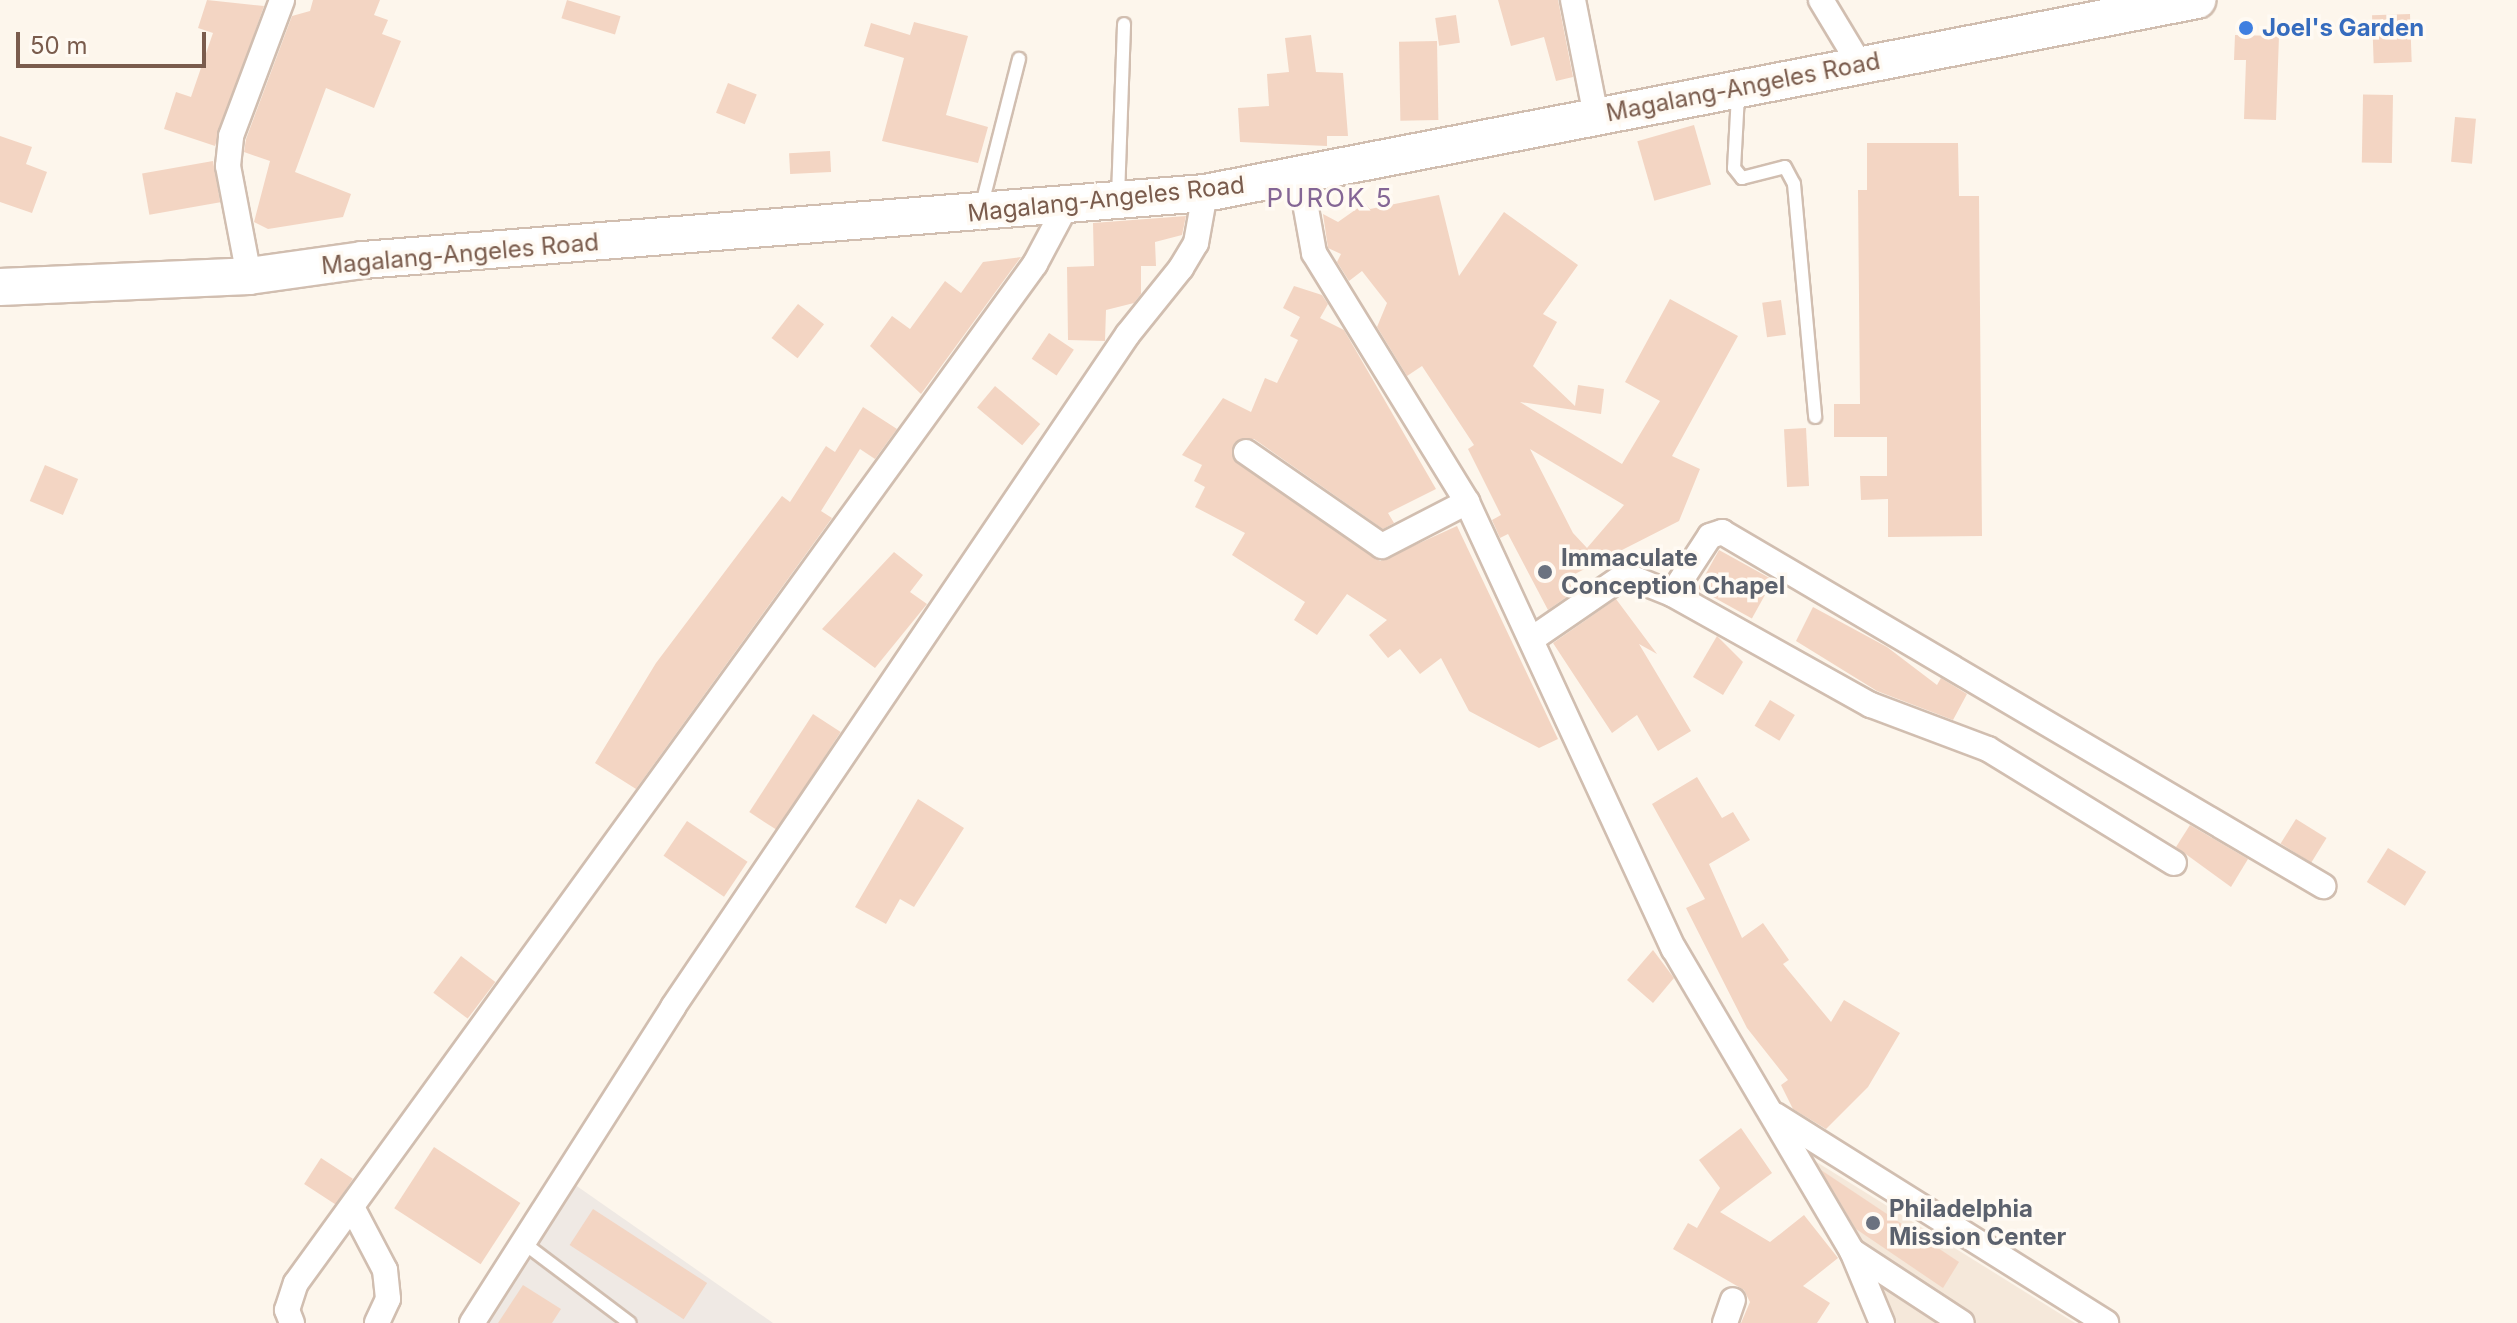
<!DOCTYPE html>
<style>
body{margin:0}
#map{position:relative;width:2517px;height:1323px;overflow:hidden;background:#fdf6ec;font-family:Inter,sans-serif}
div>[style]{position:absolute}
.residential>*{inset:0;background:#f5e8da}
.industrial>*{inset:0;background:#efe9e4}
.building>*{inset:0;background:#f3d5c3;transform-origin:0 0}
.roads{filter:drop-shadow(2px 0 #d1beb0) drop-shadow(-2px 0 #d1beb0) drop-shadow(0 2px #d1beb0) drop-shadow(0 -2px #d1beb0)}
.lane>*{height:12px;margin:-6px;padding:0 6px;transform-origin:6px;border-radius:6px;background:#fff}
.street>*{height:24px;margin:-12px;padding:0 12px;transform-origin:12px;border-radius:12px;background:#fff}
.secondary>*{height:36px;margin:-18px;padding:0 18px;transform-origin:18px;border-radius:18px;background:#fff}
.dots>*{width:22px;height:22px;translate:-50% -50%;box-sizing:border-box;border:4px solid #fffaf3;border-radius:50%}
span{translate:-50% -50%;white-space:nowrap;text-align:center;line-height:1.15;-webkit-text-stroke:7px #fffaf3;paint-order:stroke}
.shop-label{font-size:24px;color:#366cbe;font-weight:700}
.left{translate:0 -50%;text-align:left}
.street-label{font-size:24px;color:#7a5c4d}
.worship-label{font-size:24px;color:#5b616d;font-weight:700}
.neighbourhood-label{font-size:26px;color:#846695;letter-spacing:2px}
.scale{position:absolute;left:16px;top:32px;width:190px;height:36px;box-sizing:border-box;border:4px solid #7a5c4d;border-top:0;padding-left:10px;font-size:24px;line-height:28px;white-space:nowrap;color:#7a5c4d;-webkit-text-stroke:6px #fffaf3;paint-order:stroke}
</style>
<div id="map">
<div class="residential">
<div style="clip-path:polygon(1815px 1161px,2075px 1323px,1885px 1323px,1808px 1173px)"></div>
</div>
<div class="industrial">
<div style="clip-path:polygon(571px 1182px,773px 1323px,479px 1323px)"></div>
</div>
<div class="building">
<div style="clip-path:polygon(207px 0,264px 6px,215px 146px,164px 129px,176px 92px,191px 97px,213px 33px,198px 28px)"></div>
<div style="clip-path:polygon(313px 0,380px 0,374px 15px,388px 20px,382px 34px,401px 41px,374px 108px,326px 88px,295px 172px,351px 194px,343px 217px,268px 229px,254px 222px,270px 161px,244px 152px,246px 139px,292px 16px,310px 11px)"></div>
<div style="left:567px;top:0;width:56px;height:19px;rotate:17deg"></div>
<div style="clip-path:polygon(1498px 0,1558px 0,1573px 77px,1556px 81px,1544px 37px,1511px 46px)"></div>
<div style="left:2410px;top:14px;width:48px;height:38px;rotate:88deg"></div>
<div style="left:1456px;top:15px;width:28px;height:21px;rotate:82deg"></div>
<div style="clip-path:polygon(914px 22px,968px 36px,946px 115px,988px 127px,978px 163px,882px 141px,904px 58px,864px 46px,871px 23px,910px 35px)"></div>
<div style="clip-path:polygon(1311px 35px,1316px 72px,1343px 73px,1348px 136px,1327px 136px,1327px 146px,1240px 142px,1238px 108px,1269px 106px,1267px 74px,1289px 72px,1285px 38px)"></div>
<div style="clip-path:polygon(2235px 35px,2279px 36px,2276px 120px,2244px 119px,2246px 60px,2234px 60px)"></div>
<div style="left:1437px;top:41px;width:79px;height:38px;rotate:89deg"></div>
<div style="left:728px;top:83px;width:31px;height:32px;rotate:22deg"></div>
<div style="left:2393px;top:95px;width:68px;height:30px;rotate:91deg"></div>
<div style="left:2455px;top:117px;width:21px;height:45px;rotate:5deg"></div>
<div style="left:1694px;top:125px;width:62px;height:59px;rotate:74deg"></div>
<div style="clip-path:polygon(0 136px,32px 147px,26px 164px,47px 172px,32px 213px,0 202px)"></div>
<div style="clip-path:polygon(1867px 143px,1958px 143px,1959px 196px,1979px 196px,1982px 536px,1888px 537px,1888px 499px,1861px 500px,1860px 476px,1887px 476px,1887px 437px,1834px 437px,1834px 404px,1860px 404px,1858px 190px,1867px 190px)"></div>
<div style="left:830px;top:151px;width:21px;height:41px;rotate:87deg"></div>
<div style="left:213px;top:161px;width:42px;height:72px;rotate:80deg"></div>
<div style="clip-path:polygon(evenodd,1439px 195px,1459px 276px,1504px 212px,1578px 265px,1543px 314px,1557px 322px,1533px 366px,1575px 406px,1578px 385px,1604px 389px,1601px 414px,1520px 402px,1622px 464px,1660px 401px,1625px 382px,1670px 299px,1738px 336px,1672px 456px,1700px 469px,1679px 521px,1567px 578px,1574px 592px,1548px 610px,1508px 534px,1500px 538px,1492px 520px,1501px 515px,1468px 449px,1474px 445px,1422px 366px,1407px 376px,1377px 327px,1387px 303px,1362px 271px,1349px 281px,1337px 262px,1341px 254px,1328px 248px,1323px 214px,1338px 222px,1365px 203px,1370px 209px,1439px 195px,1530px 449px,1624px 505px,1587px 548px,1573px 533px,1530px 449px)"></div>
<div style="clip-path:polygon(1186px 216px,1182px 235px,1155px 242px,1156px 266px,1141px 266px,1141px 294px,1134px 303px,1106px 310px,1105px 341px,1068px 340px,1067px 267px,1094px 266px,1093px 223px)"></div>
<div style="clip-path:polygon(1021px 257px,921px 394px,870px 346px,892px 316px,910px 329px,945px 281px,961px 293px,983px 262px)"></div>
<div style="clip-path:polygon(1294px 286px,1322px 295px,1328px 304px,1320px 318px,1344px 330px,1436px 489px,1388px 513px,1394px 523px,1383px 529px,1254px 439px,1234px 443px,1233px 459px,1380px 561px,1457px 526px,1558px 739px,1539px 748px,1469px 711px,1441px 658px,1420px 674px,1400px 649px,1388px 658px,1369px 635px,1387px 620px,1347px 594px,1317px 635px,1294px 620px,1305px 602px,1232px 555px,1245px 533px,1195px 507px,1205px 487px,1194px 481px,1202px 465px,1182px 455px,1223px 398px,1251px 412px,1265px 378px,1277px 383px,1298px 340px,1290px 336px,1300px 317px,1283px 308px)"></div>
<div style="left:1781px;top:300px;width:35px;height:19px;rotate:82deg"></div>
<div style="left:798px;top:304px;width:33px;height:43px;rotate:38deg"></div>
<div style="left:1049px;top:333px;width:30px;height:31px;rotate:34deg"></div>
<div style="left:995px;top:386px;width:59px;height:28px;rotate:40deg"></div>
<div style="clip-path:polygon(863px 407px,897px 429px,875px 459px,860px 449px,821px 511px,832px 518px,636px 789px,595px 763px,656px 663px,782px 496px,790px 502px,826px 446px,835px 452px)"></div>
<div style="left:1806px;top:428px;width:58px;height:22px;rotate:87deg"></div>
<div style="left:45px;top:465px;width:36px;height:39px;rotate:23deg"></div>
<div style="left:1719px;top:550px;width:62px;height:44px;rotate:29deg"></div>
<div style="clip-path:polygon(894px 552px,923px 575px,910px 592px,927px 604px,875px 668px,822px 629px)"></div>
<div style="clip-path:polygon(1616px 599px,1657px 654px,1639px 644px,1691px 731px,1658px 751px,1637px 715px,1612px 733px,1553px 643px)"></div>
<div style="clip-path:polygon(1813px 607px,1887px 647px,1937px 685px,1941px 678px,1967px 694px,1953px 720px,1877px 691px,1796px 641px)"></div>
<div style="clip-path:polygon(1717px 636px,1743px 662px,1723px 695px,1693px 677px)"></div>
<div style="left:1770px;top:700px;width:29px;height:30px;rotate:31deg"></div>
<div style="left:813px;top:714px;width:33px;height:117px;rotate:33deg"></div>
<div style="clip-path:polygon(1697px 777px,1722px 818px,1733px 812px,1750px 840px,1709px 864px,1742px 938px,1763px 923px,1789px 960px,1783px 964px,1831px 1022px,1844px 1000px,1900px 1033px,1868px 1087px,1826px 1129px,1793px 1109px,1781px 1085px,1788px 1080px,1747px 1028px,1686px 908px,1705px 899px,1652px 804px)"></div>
<div style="clip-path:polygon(918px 799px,964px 828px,914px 907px,900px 899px,886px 924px,855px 907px)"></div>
<div style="left:2296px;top:819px;width:36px;height:29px;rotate:32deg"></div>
<div style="left:687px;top:821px;width:73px;height:42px;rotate:34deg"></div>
<div style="clip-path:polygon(2190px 825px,2248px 859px,2231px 887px,2176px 847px)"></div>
<div style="left:2388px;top:848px;width:45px;height:40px;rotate:32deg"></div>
<div style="clip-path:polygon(1653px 950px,1674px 978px,1653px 1003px,1627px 980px)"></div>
<div style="left:461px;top:956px;width:43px;height:46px;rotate:37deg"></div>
<div style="clip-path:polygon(1741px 1128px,1772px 1173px,1720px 1212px,1770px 1242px,1804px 1215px,1838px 1258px,1803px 1286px,1830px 1303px,1817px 1323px,1741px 1323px,1750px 1302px,1744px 1290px,1673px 1249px,1688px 1223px,1697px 1228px,1720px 1188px,1699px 1160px)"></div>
<div style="left:434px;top:1147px;width:103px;height:73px;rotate:33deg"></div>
<div style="left:321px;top:1158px;width:38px;height:31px;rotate:33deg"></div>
<div style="clip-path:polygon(1821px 1170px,1959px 1262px,1943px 1288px,1856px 1229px)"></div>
<div style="left:593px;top:1209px;width:136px;height:43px;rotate:33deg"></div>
<div style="clip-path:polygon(523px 1285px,561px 1309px,552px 1323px,498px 1323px)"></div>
</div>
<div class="roads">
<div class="lane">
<div style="left:1738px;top:95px;width:73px;rotate:93.1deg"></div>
<div style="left:1734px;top:168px;width:13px;rotate:51deg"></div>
<div style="left:1742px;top:178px;width:44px;rotate:-14.3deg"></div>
<div style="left:1785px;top:167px;width:19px;rotate:62deg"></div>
<div style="left:1794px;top:184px;width:234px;rotate:84.8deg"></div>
<div style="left:1118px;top:197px;width:173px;rotate:-88deg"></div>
<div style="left:981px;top:208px;width:154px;rotate:-75.7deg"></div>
<div style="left:521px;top:1241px;width:136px;rotate:37deg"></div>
</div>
<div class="street">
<div style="left:1573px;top:0;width:118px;rotate:78.8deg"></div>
<div style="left:1821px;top:0;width:74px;rotate:58.9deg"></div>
<div style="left:1300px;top:175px;width:79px;rotate:79.8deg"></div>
<div style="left:1314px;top:253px;width:292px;rotate:58.4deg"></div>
<div style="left:1467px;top:502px;width:493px;rotate:65.2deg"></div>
<div style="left:1674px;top:949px;width:351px;rotate:59.5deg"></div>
<div style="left:1852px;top:1251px;width:78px;rotate:67.4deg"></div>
<div style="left:249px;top:276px;width:112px;rotate:-100.8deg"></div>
<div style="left:228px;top:166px;width:30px;rotate:-84deg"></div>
<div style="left:231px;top:136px;width:145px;rotate:-69.4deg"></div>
<div style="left:1246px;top:452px;width:165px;rotate:34.7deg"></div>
<div style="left:1382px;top:546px;width:96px;rotate:-27.4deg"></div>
<div style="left:1672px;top:594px;width:228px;rotate:29.2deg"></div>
<div style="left:1871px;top:705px;width:125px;rotate:20.6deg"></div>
<div style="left:1988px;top:749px;width:218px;rotate:31.5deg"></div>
<div style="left:1532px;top:639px;width:113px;rotate:-34.5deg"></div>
<div style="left:1625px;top:575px;width:51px;rotate:22deg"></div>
<div style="left:1672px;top:594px;width:69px;rotate:-56.8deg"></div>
<div style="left:1710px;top:536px;width:13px;rotate:-18deg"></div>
<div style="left:1722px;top:532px;width:698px;rotate:30.5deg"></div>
<div style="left:1775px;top:1115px;width:391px;rotate:32.1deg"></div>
<div style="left:353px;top:1209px;width:69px;rotate:62.3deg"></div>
<div style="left:385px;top:1270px;width:29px;rotate:84deg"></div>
<div style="left:388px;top:1299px;width:26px;rotate:115deg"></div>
<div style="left:1852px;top:1251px;width:131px;rotate:33.2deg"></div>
<div style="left:292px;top:1323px;width:14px;rotate:-111deg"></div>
<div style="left:287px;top:1310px;width:28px;rotate:-72deg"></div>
<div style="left:296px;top:1283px;width:1259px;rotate:-54.05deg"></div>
<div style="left:1035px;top:264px;width:68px;rotate:-61.9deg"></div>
<div style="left:472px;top:1323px;width:375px;rotate:-57.5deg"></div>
<div style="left:673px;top:1007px;width:812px;rotate:-55.94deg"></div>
<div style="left:1128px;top:334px;width:85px;rotate:-51.2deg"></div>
<div style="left:1181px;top:268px;width:29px;rotate:-59deg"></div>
<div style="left:1196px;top:243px;width:51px;rotate:-79.8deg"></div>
<div style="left:1725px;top:1323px;width:24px;rotate:-71deg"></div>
</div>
<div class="secondary">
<div style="left:0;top:287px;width:249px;rotate:-2.5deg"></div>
<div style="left:249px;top:276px;width:115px;rotate:-8deg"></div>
<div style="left:363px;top:260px;width:845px;rotate:-4.55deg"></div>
<div style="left:1205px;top:193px;width:1011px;rotate:-11.01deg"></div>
</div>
</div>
<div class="dots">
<div style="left:2246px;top:28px;background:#3f7fe0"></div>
<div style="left:1545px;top:572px;background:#6b7280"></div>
<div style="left:1873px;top:1223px;background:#6b7280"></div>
</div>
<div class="shop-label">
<span class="left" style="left:2262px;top:28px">Joel's Garden</span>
</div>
<div class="street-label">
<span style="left:1743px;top:87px;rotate:-11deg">Magalang-Angeles Road</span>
<span style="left:1106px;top:199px;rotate:-6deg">Magalang-Angeles Road</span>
<span style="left:460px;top:254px;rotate:-5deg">Magalang-Angeles Road</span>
</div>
<div class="worship-label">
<span class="left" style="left:1561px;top:572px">Immaculate<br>Conception Chapel</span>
<span class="left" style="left:1889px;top:1223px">Philadelphia<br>Mission Center</span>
</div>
<div class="neighbourhood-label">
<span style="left:1330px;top:198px">PUROK 5</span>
</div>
<div class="scale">50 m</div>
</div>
